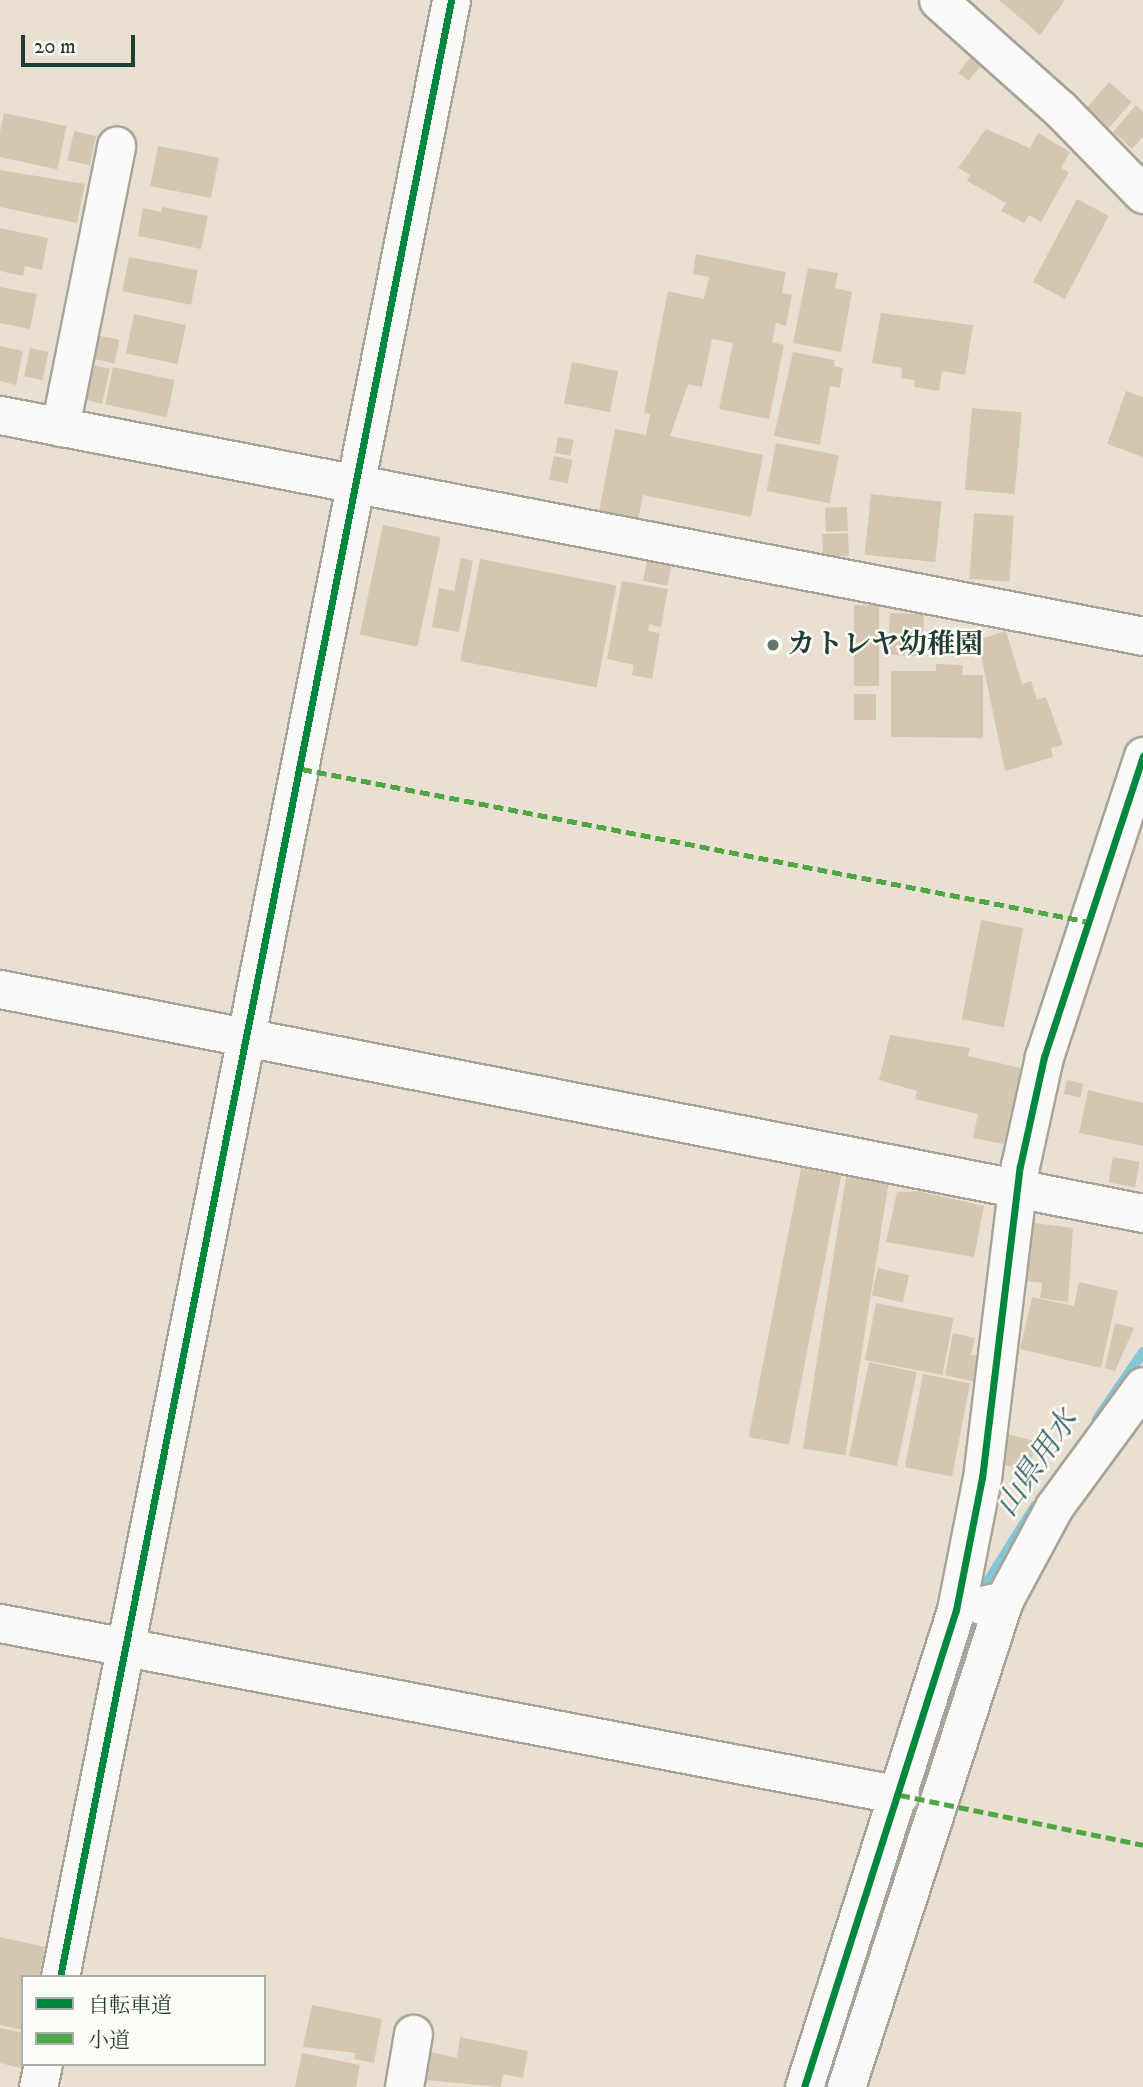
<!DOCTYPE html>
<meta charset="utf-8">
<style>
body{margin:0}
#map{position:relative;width:1143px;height:2087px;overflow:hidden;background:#eae0d2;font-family:"IM FELL DW Pica","Noto Serif JP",serif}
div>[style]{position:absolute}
.stream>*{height:10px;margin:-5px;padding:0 5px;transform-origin:5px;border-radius:5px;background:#84c5d6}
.building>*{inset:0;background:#d5c6b1;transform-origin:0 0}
.roads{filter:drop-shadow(2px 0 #a6a49a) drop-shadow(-2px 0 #a6a49a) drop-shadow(0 2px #a6a49a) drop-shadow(0 -2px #a6a49a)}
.minor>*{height:37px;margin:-18.5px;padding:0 18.5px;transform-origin:18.5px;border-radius:18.5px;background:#fcfaf8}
.quiet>*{height:5px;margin-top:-2.5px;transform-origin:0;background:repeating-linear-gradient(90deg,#4fa644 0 10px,transparent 0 15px)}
.cycleway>*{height:7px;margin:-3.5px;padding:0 3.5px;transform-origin:3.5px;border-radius:3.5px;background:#00873e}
.dots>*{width:19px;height:19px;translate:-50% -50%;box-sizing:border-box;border:4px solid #fdfcf7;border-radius:50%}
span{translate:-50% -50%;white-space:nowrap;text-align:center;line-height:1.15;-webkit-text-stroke:5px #fdfcf7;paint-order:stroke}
.poi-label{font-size:28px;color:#1f3d34;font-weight:700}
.left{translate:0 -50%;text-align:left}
.water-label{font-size:30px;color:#306265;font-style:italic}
.legend{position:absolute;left:21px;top:1975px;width:245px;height:91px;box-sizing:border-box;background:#fdfcf7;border:2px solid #a4b0a9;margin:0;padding:9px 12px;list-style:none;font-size:21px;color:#1f3d34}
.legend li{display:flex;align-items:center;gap:14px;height:35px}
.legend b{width:35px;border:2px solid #a4b0a9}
.scale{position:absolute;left:21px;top:35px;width:114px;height:32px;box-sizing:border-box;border:4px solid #1f3d34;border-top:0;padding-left:9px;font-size:21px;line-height:24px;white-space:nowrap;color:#1f3d34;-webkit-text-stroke:5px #fdfcf7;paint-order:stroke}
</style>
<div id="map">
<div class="stream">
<div style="left:1097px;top:1419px;width:81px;rotate:-55.5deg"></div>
<div style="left:861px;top:1982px;width:421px;rotate:-72.4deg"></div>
<div style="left:988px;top:1581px;width:89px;rotate:-57.9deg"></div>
</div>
<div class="building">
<div style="clip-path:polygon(999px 0,1065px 0,1040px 35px)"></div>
<div style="left:971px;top:57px;width:13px;height:20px;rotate:39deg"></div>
<div style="left:1109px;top:82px;width:30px;height:35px;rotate:41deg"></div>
<div style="clip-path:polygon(1136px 105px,1143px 112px,1143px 136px,1132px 149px,1113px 132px)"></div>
<div style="left:4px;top:113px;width:64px;height:44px;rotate:12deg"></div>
<div style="clip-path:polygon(986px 129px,1030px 148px,1038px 133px,1070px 152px,1061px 168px,1069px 172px,1041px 222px,1029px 215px,1024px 223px,1001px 211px,1006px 203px,967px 181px,970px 175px,958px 168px)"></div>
<div style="left:74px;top:131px;width:23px;height:30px;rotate:13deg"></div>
<div style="left:158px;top:146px;width:62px;height:41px;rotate:11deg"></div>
<div style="clip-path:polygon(0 170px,85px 184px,77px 223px,0 207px)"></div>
<div style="left:1077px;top:199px;width:36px;height:94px;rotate:28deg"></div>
<div style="clip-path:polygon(162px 207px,208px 216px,201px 249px,138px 236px,143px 208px,161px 212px)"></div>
<div style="clip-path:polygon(0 228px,48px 238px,42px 270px,25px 266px,23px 276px,0 271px)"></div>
<div style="clip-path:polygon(696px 254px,786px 272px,782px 293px,792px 295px,786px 326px,776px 323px,772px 342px,784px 345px,769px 419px,719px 409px,733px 343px,712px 339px,702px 387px,688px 384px,670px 436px,763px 455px,751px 517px,643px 495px,638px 520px,599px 512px,615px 429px,646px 435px,650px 414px,644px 413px,668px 291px,704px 299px,709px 277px,693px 274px)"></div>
<div style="left:129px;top:257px;width:70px;height:35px;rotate:11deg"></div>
<div style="clip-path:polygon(808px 268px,838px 273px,835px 288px,852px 292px,841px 352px,793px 343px)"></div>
<div style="clip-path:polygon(0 287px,37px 294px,30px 329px,0 323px)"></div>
<div style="clip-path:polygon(881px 313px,973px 325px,965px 375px,942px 371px,939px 391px,914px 387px,915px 380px,901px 378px,902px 368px,872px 363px)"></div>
<div style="left:134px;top:314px;width:53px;height:40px;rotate:12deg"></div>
<div style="left:96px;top:335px;width:24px;height:24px;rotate:12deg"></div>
<div style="clip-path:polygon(0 346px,23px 351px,16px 385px,0 381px)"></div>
<div style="left:30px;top:348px;width:19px;height:29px;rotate:12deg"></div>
<div style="clip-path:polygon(793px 352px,835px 360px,834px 366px,843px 368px,840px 388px,830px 386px,820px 445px,774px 436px)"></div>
<div style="left:572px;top:362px;width:47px;height:42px;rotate:11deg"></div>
<div style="clip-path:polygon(90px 364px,110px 369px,102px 404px,87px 400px,84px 392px)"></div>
<div style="left:113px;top:367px;width:63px;height:38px;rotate:12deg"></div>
<div style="clip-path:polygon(1126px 391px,1143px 397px,1143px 457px,1107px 444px)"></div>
<div style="left:972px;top:408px;width:50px;height:82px;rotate:5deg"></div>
<div style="left:558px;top:437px;width:16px;height:16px;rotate:11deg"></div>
<div style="left:776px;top:443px;width:64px;height:49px;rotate:11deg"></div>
<div style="left:554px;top:456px;width:19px;height:24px;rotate:12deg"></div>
<div style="left:871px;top:494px;width:71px;height:61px;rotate:6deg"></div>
<div style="left:847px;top:507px;width:24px;height:22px;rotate:88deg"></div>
<div style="left:974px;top:513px;width:40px;height:66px;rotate:4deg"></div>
<div style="left:383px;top:525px;width:59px;height:112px;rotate:12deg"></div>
<div style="left:848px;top:533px;width:23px;height:26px;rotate:88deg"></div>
<div style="clip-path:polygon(461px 558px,473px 561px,459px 632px,432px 627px,439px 588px,454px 591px)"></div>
<div style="left:480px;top:559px;width:139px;height:104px;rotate:11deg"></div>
<div style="left:647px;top:561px;width:25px;height:20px;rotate:12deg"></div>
<div style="clip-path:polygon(622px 581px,668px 589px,661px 627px,649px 624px,648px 631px,660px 633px,652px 679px,632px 675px,634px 665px,607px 659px)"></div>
<div style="left:854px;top:605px;width:25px;height:81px"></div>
<div style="left:890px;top:613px;width:34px;height:42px;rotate:2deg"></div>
<div style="clip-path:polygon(1006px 631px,1022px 684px,1031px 681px,1037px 700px,1046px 697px,1063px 745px,1051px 748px,1053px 757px,1005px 771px,978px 640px)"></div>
<div style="clip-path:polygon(936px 664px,963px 665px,962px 675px,983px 675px,983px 738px,891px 737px,891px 671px,936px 671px)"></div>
<div style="left:854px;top:694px;width:22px;height:26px"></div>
<div style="left:981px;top:920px;width:43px;height:101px;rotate:11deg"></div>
<div style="clip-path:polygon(890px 1035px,970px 1048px,968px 1056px,1021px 1068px,1004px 1144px,973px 1138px,978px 1114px,915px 1099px,917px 1091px,879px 1080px)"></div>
<div style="left:1067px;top:1080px;width:17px;height:14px;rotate:13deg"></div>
<div style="clip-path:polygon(1088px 1090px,1143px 1103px,1143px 1146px,1079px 1133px)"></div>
<div style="left:1113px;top:1157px;width:27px;height:26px;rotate:10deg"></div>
<div style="left:801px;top:1168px;width:41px;height:274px;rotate:11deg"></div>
<div style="left:846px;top:1177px;width:43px;height:275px;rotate:9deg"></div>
<div style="clip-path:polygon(918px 1191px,984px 1206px,974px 1257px,886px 1242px,897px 1192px)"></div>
<div style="clip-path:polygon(1034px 1223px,1073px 1228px,1068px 1302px,1040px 1298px,1042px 1283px,1026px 1281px)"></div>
<div style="left:878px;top:1268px;width:32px;height:28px;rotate:13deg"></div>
<div style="clip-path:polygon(1079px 1282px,1118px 1291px,1101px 1368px,1020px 1349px,1032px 1297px,1074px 1306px)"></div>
<div style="left:876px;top:1303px;width:79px;height:58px;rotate:11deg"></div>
<div style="clip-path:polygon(1115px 1323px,1134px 1328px,1115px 1371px,1105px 1368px)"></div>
<div style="clip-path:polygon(953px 1333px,975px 1338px,971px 1355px,980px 1356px,975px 1382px,945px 1375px)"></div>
<div style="left:869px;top:1362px;width:49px;height:96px;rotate:12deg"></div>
<div style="left:923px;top:1374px;width:48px;height:95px;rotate:11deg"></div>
<div style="left:1007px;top:1434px;width:30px;height:31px;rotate:14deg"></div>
<div style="clip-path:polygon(0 1937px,45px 1947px,39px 1977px,23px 1977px,23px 2030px,0 2025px)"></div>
<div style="clip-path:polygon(312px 2005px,382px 2019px,374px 2063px,354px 2059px,356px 2053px,303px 2047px)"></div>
<div style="clip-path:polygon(0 2028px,23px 2033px,21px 2068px,0 2063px)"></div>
<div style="clip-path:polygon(460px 2037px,528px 2051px,523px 2078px,503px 2074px,501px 2087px,425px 2080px,431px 2052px,457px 2058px)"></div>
<div style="clip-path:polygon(302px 2053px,360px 2065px,356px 2087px,295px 2087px)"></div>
</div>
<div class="roads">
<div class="minor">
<div style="left:938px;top:0;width:164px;rotate:41.8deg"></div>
<div style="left:1060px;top:109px;width:119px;rotate:45.7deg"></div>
<div style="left:0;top:415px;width:1164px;rotate:10.94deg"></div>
<div style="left:60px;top:427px;width:287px;rotate:-78.7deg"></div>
<div style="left:0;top:989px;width:1165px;rotate:11.09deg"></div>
<div style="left:981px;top:1605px;width:24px;rotate:-12deg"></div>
<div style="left:1004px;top:1600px;width:106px;rotate:-61.7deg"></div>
<div style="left:1054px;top:1507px;width:150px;rotate:-53.7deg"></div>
<div style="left:0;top:1623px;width:916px;rotate:10.82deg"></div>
<div style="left:60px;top:1977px;width:2015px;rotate:-78.81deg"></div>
<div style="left:38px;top:2087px;width:24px;rotate:-78deg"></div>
<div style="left:404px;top:2087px;width:54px;rotate:-80.4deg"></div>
<div style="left:804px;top:2087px;width:501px;rotate:-72.33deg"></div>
<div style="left:956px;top:1610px;width:135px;rotate:-78.9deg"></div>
<div style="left:982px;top:1478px;width:314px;rotate:-83.1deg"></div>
<div style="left:1020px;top:1166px;width:112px;rotate:-77.6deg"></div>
<div style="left:1044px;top:1057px;width:317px;rotate:-71.8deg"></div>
<div style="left:846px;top:2087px;width:512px;rotate:-72.03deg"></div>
</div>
</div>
<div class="quiet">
<div style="left:302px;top:769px;width:798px;rotate:10.99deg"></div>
<div style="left:900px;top:1795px;width:248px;rotate:11.6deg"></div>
</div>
<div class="cycleway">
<div style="left:60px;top:1977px;width:2015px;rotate:-78.81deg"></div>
<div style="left:804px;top:2087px;width:501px;rotate:-72.33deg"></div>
<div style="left:956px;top:1610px;width:135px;rotate:-78.9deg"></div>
<div style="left:982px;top:1478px;width:314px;rotate:-83.1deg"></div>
<div style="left:1020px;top:1166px;width:112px;rotate:-77.6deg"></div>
<div style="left:1044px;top:1057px;width:317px;rotate:-71.8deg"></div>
</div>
<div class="dots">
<div style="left:773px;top:645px;background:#66766b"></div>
</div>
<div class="poi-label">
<span class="left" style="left:787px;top:645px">カトレヤ幼稚園</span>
</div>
<div class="water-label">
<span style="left:1038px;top:1464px;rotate:-56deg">山県用水</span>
</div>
<ul class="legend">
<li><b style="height:9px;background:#00873e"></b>自転車道</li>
<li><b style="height:9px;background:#4fa644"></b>小道</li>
</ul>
<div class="scale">20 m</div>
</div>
